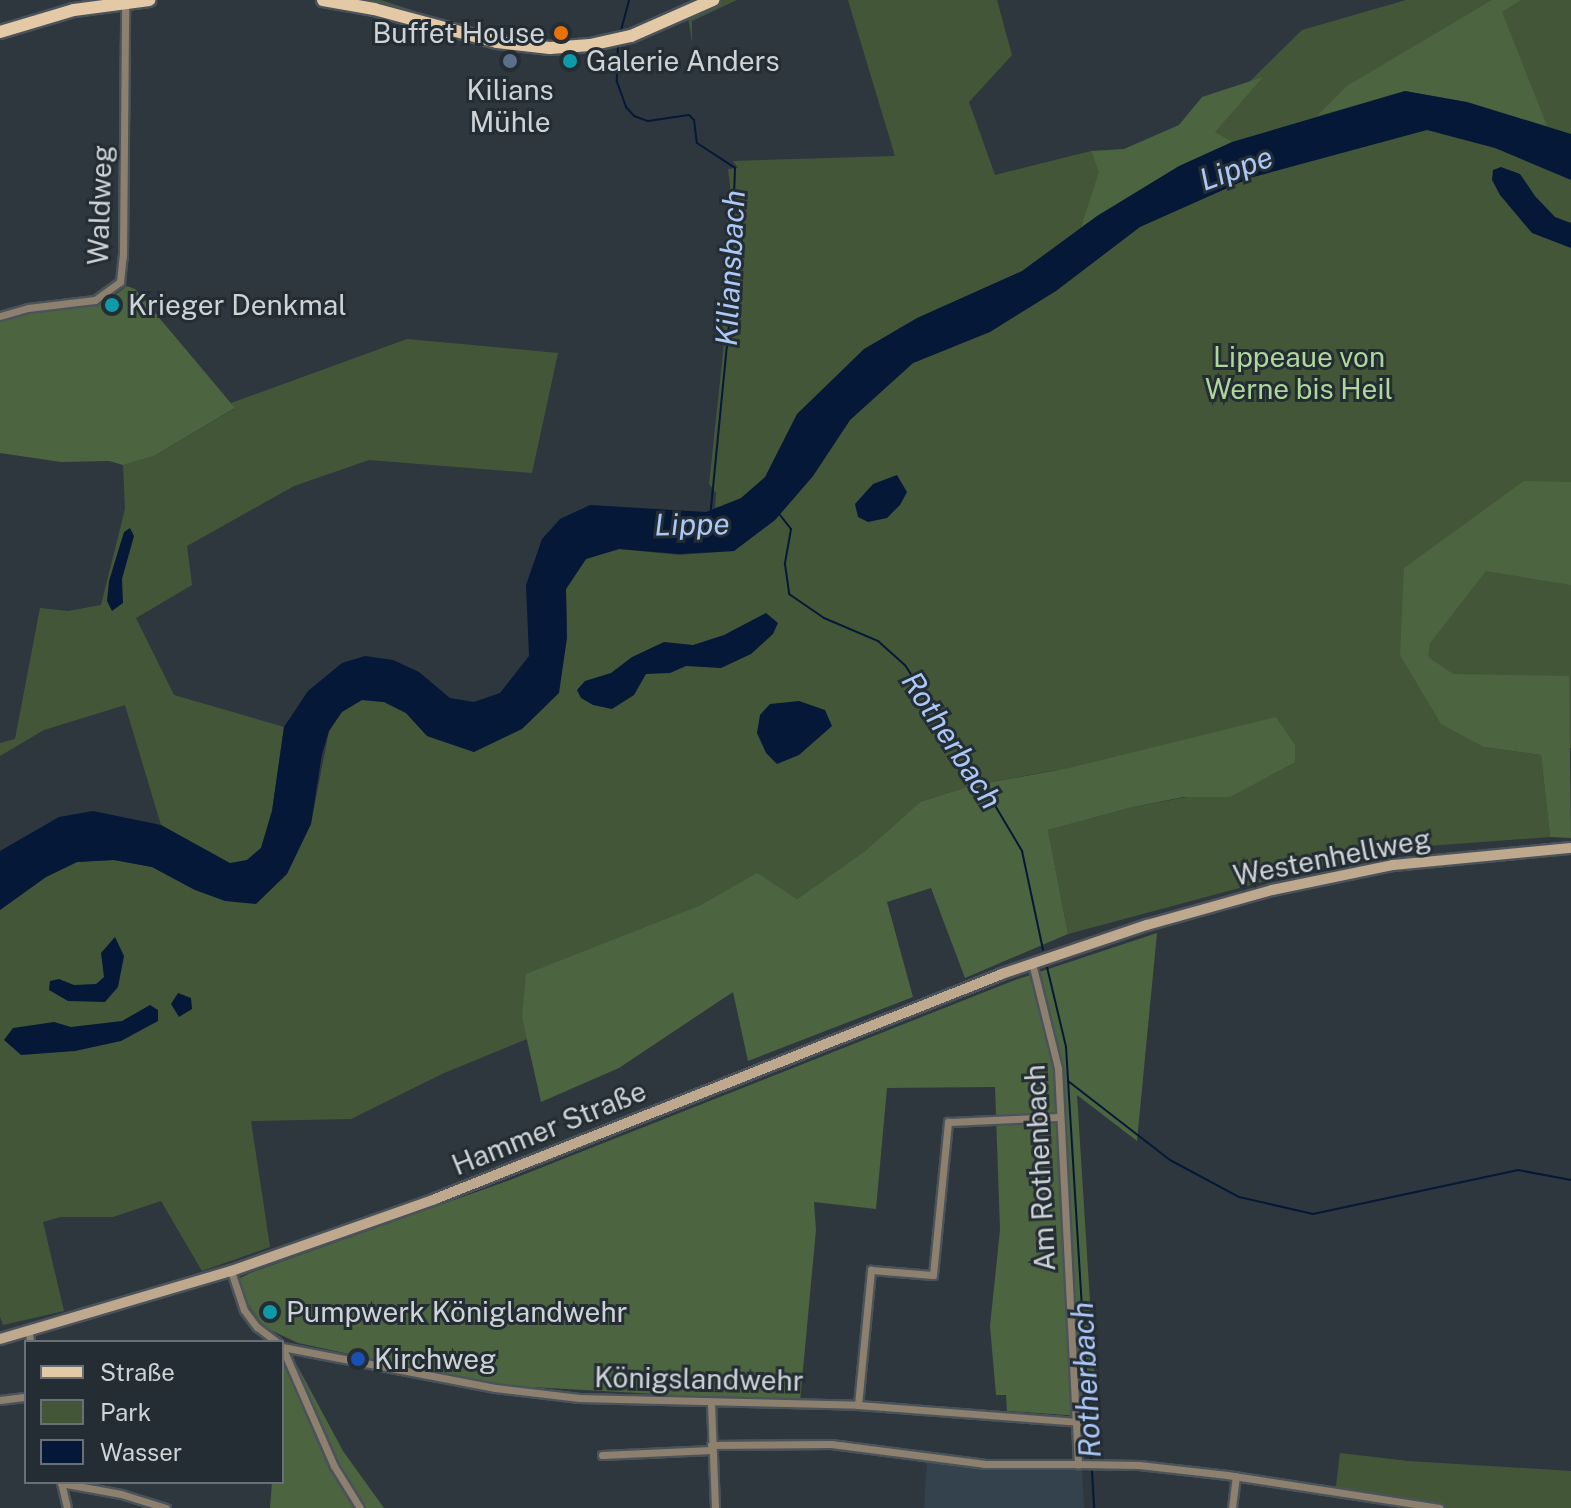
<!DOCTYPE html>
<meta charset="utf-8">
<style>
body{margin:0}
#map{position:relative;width:1571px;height:1508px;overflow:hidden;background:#2e373e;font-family:"Public Sans",sans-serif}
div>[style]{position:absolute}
.built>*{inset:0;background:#34424d}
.green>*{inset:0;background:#435738}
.forest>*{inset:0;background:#4c643f}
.water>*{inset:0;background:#061837}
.stream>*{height:2px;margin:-1px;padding:0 1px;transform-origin:1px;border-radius:1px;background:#061837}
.roads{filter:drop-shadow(2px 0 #4b535a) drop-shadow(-2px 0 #4b535a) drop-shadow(0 2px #4b535a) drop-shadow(0 -2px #4b535a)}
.street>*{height:7px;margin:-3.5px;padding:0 3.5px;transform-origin:3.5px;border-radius:3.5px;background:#8d806f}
.secondary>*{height:10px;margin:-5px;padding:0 5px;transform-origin:5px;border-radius:5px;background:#bea98f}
.primary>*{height:12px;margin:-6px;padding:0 6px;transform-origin:6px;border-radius:6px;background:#e4c9a7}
.dots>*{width:22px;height:22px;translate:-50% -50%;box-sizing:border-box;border:4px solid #242d33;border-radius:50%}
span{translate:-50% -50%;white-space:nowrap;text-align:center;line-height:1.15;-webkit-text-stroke:6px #242d33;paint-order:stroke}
.poi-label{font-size:28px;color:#ced3d7}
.right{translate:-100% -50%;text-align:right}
.left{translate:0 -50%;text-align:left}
.street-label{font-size:28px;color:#ced3d7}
.park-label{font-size:28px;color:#aed799}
.water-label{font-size:30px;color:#abc8f9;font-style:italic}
.legend{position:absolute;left:24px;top:1340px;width:260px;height:144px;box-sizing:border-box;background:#242d33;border:2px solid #686f75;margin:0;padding:10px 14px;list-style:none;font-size:24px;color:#ced3d7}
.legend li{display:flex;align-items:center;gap:16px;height:40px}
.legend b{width:40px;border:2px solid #686f75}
</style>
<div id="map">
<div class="built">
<div style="clip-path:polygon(927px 1459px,984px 1467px,1082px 1468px,1084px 1508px,924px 1508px)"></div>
</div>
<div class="green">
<div style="clip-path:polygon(350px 0,381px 0,443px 20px,439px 23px)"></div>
<div style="clip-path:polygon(723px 0,737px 0,692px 21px,692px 42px,688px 17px)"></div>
<div style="clip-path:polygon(848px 0,997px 0,1012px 55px,969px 102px,995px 175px,1091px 151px,1094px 159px,1147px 143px,1241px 90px,1302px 30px,1406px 0,1571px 0,1571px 748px,1484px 747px,1541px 755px,1550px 837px,1413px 847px,1318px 867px,1068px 934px,1048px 830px,1133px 807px,1187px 797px,1056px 770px,970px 786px,920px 802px,865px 851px,797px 899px,757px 874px,699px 906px,522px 1018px,527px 1039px,444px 1073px,351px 1119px,251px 1121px,270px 1247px,202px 1271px,161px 1201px,113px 1217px,60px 1217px,43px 1222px,64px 1311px,3px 1325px,0 1317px,0 910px,46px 877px,77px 862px,114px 860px,152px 867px,195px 890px,311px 824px,329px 731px,341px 712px,362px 700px,384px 702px,406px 713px,427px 736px,474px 752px,567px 638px,566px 589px,586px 559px,619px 549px,679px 555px,734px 551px,775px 520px,813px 476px,850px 420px,913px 363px,955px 346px,948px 317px,781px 490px,715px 508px,716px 493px,709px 484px,725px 334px,720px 320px,730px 186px,728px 169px,738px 168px,733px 161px,895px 156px)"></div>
<div style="clip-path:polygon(407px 339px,558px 353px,532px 473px,369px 460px,294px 486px,187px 546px,192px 585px,136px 618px,174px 695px,284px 727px,272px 811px,261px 848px,247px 860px,230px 864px,161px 825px,125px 705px,44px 730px,0 756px,0 743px,15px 739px,40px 608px,68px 611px,101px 605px,125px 509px,123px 465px,154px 456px,234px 409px,231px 403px)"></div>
<div style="clip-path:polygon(1340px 1453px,1408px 1461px,1571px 1471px,1571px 1508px,1422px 1508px,1335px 1494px)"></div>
</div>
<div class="forest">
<div style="clip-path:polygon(1492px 0,1521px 0,1502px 12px,1547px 126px,1467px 102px,1405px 91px,1317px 116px,1347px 86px)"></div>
<div style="clip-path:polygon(1263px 77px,1215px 132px,1232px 142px,1179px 167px,1081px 227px,1099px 172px,1091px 151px,1124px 149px,1179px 125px,1202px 97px)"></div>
<div style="clip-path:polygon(127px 286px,135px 289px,235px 408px,154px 456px,123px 465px,109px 461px,61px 462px,0 453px,0 315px,63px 310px,107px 301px)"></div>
<div style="clip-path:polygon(1524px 481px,1571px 482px,1571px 585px,1486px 571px,1430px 643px,1428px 657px,1453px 674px,1569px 676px,1571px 838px,1550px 837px,1541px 755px,1484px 747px,1441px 724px,1400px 655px,1404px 568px)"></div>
<div style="clip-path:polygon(1276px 717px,1295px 745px,1295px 762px,1230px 797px,1184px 797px,1133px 807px,1048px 830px,1068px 934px,965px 978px,931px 888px,887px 902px,913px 997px,748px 1061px,733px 992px,619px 1068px,541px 1102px,522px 1018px,526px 974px,699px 906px,757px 873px,797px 899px,865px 851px,920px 802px,970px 786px,1069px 768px)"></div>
<div style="clip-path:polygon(1157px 933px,1137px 1141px,1077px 1095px,1095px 1381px,1080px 1416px,1007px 1411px,1006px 1395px,996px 1395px,990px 1326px,1000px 1230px,995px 1087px,887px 1088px,876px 1209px,814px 1202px,816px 1230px,800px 1402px,493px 1385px,298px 1343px,264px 1327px,246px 1301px,238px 1279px,250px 1273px,510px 1180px,1015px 980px)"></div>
<div style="clip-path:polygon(282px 1367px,298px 1367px,343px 1451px,384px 1508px,270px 1508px,272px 1482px,282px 1482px)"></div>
</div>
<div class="water">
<div style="clip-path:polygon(1405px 91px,1467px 102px,1571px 134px,1571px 180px,1495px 148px,1427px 130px,1250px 178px,1140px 227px,1056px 291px,990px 332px,913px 363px,850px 420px,813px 476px,775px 520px,734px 551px,679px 554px,619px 549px,586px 559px,566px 589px,567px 638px,559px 693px,522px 729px,474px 752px,427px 736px,406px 713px,384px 702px,362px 700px,342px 712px,329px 731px,322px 754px,311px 824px,287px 874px,256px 904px,225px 901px,195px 890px,152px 867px,114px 860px,77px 862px,46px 877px,0 910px,0 851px,59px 817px,93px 811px,161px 825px,230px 863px,247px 860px,261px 848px,272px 811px,284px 727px,308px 691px,342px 663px,365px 656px,393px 660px,419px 672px,450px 698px,474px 702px,500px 693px,529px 656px,526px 585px,542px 539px,560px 519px,590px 505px,706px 512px,741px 498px,765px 477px,797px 414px,864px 349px,917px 318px,1022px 271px,1097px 216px,1179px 166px,1232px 142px)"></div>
<div style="clip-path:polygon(1501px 167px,1520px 174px,1535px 196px,1555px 217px,1571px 223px,1571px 248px,1532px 233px,1500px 195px,1492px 180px,1493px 170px)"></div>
<div style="clip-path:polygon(897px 475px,907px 492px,900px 505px,887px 518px,868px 522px,858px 517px,855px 504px,873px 484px)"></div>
<div style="clip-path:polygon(130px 528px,134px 536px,122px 579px,123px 603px,112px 611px,107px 601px,109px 581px,124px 532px)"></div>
<div style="clip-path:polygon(766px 613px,778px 623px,773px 634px,751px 654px,721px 668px,686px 666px,670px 673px,646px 674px,634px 695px,612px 709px,593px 705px,581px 698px,577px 690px,585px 681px,611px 673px,632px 657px,664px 642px,693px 645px,724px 635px)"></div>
<div style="clip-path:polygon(799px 701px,825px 710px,832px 726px,799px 755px,777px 764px,766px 753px,757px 733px,760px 715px,770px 704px)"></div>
<div style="clip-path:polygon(115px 937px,124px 956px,118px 987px,105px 1002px,68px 1001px,49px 990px,50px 981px,59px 979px,74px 985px,96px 984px,104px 977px,101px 953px)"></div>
<div style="clip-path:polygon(178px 993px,191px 998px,192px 1009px,179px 1017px,171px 1004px)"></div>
<div style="clip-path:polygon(150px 1005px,158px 1010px,158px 1021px,121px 1041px,75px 1051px,21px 1055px,4px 1040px,13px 1028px,54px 1022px,71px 1027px,122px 1021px)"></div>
</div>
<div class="stream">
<div style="left:620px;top:34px;width:35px;rotate:-75deg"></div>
<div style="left:618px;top:44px;width:38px;rotate:92deg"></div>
<div style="left:617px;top:82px;width:27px;rotate:70deg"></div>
<div style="left:626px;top:107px;width:12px;rotate:48deg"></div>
<div style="left:634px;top:116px;width:15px;rotate:20deg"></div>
<div style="left:648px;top:121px;width:41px;rotate:-8.3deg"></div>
<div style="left:689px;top:115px;width:7px;rotate:45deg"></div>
<div style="left:694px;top:120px;width:23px;rotate:83deg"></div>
<div style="left:697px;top:143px;width:45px;rotate:33.3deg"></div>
<div style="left:735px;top:168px;width:146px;rotate:92deg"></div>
<div style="left:730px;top:314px;width:196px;rotate:95.6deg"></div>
<div style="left:780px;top:515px;width:18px;rotate:52deg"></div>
<div style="left:791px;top:529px;width:36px;rotate:100deg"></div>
<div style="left:785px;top:564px;width:30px;rotate:82deg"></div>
<div style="left:789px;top:594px;width:42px;rotate:34.4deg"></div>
<div style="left:824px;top:618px;width:59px;rotate:23.1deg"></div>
<div style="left:878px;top:641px;width:36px;rotate:42deg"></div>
<div style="left:905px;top:665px;width:157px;rotate:57.2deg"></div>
<div style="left:990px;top:797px;width:63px;rotate:59.3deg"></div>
<div style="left:1022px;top:851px;width:101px;rotate:78deg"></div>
<div style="left:1047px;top:967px;width:82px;rotate:76.6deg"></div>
<div style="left:1066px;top:1047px;width:462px;rotate:86.5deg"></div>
<div style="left:1068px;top:1081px;width:129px;rotate:37.8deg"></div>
<div style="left:1170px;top:1160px;width:78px;rotate:28.2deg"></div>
<div style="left:1239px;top:1197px;width:76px;rotate:12.9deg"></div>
<div style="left:1313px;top:1214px;width:210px;rotate:-12.1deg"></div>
<div style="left:1518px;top:1170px;width:54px;rotate:10.7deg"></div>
</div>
<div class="roads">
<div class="street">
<div style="left:0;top:316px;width:29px;rotate:-16deg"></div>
<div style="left:28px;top:308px;width:67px;rotate:-6.8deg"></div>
<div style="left:95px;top:300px;width:31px;rotate:-36deg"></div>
<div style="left:120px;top:282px;width:27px;rotate:-84deg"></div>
<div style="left:123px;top:255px;width:253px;rotate:-89.5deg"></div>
<div style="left:1032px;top:963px;width:108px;rotate:76.1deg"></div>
<div style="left:1058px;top:1068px;width:397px;rotate:87.1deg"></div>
<div style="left:1078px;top:1464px;width:61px;rotate:0.9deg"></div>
<div style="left:1139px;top:1465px;width:89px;rotate:6.5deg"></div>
<div style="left:1227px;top:1475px;width:215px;rotate:8.8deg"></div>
<div style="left:231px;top:1271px;width:41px;rotate:71.6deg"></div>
<div style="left:244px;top:1310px;width:21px;rotate:53deg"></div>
<div style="left:257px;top:1327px;width:25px;rotate:37deg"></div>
<div style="left:29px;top:1332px;width:10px;rotate:84deg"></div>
<div style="left:282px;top:1347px;width:217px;rotate:10.9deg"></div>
<div style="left:495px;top:1388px;width:85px;rotate:6.8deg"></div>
<div style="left:579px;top:1398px;width:279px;rotate:1.4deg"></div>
<div style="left:858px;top:1405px;width:220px;rotate:4.4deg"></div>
<div style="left:282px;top:1347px;width:130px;rotate:66.4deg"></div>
<div style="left:334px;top:1466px;width:49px;rotate:58.2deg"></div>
<div style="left:0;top:1400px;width:26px;rotate:-7deg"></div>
<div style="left:711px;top:1403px;width:105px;rotate:87.8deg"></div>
<div style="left:858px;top:1405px;width:136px;rotate:-84.5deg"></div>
<div style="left:871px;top:1270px;width:62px;rotate:4.6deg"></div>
<div style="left:933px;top:1275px;width:154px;rotate:-84.4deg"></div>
<div style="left:948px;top:1122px;width:112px;rotate:-2.6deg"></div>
<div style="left:711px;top:1445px;width:120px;rotate:-0.5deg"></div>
<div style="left:831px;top:1444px;width:154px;rotate:7.4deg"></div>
<div style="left:984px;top:1464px;width:94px"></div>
<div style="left:602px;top:1455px;width:109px;rotate:-2.6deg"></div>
<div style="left:61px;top:1482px;width:27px;rotate:77deg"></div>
<div style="left:61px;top:1483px;width:61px;rotate:10.4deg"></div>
<div style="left:121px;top:1494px;width:47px;rotate:17.3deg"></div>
<div style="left:1232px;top:1508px;width:32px;rotate:-83deg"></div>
</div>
<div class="secondary">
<div style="left:0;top:1339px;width:241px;rotate:-16.4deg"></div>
<div style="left:231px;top:1271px;width:216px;rotate:-19.4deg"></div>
<div style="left:435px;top:1199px;width:610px;rotate:-21.64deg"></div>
<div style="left:1002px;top:974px;width:153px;rotate:-18.7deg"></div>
<div style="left:1147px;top:925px;width:130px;rotate:-15.6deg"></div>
<div style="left:1272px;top:890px;width:124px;rotate:-11.7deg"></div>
<div style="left:1393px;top:865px;width:179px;rotate:-5.5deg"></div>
</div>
<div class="primary">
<div style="left:323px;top:0;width:52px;rotate:10deg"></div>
<div style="left:374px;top:9px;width:127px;rotate:15deg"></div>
<div style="left:497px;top:42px;width:53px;rotate:6.5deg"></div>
<div style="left:550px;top:48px;width:40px;rotate:-4.3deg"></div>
<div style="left:590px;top:45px;width:42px;rotate:-12.4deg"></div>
<div style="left:631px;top:36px;width:90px;rotate:-23.7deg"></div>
<div style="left:0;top:32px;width:77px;rotate:-16.6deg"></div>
<div style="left:74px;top:10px;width:76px;rotate:-7.6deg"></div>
</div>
</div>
<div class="dots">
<div style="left:561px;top:33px;background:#e8710a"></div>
<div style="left:510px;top:61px;background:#5c6f8a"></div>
<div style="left:570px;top:61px;background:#0f9aa8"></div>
<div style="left:112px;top:305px;background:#0f9aa8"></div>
<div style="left:270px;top:1312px;background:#0f9aa8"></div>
<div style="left:358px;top:1359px;background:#1a4fb4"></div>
</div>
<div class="poi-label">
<span class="right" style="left:545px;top:33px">Buffet House</span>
<span class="left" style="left:586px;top:61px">Galerie Anders</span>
<span style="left:510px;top:106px">Kilians<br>Mühle</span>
<span class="left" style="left:128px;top:305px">Krieger Denkmal</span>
<span class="left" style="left:286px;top:1312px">Pumpwerk Königlandwehr</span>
<span class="left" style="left:374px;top:1359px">Kirchweg</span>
</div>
<div class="street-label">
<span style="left:100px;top:205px;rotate:-88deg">Waldweg</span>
<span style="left:1332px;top:857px;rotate:-11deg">Westenhellweg</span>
<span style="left:549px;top:1128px;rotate:-22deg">Hammer Straße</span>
<span style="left:1040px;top:1168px;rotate:-93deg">Am Rothenbach</span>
<span style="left:699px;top:1379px;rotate:1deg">Königslandwehr</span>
</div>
<div class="park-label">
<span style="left:1299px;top:373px">Lippeaue von<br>Werne bis Heil</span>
</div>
<div class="water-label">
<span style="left:1236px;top:168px;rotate:-20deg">Lippe</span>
<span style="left:730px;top:268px;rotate:-87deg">Kiliansbach</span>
<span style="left:692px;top:524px;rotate:-1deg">Lippe</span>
<span style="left:952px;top:740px;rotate:57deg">Rotherbach</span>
<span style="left:1086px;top:1380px;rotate:-93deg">Rotherbach</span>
</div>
<ul class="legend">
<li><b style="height:10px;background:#e4c9a7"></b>Straße</li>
<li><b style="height:22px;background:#435738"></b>Park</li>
<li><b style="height:22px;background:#061837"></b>Wasser</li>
</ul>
</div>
